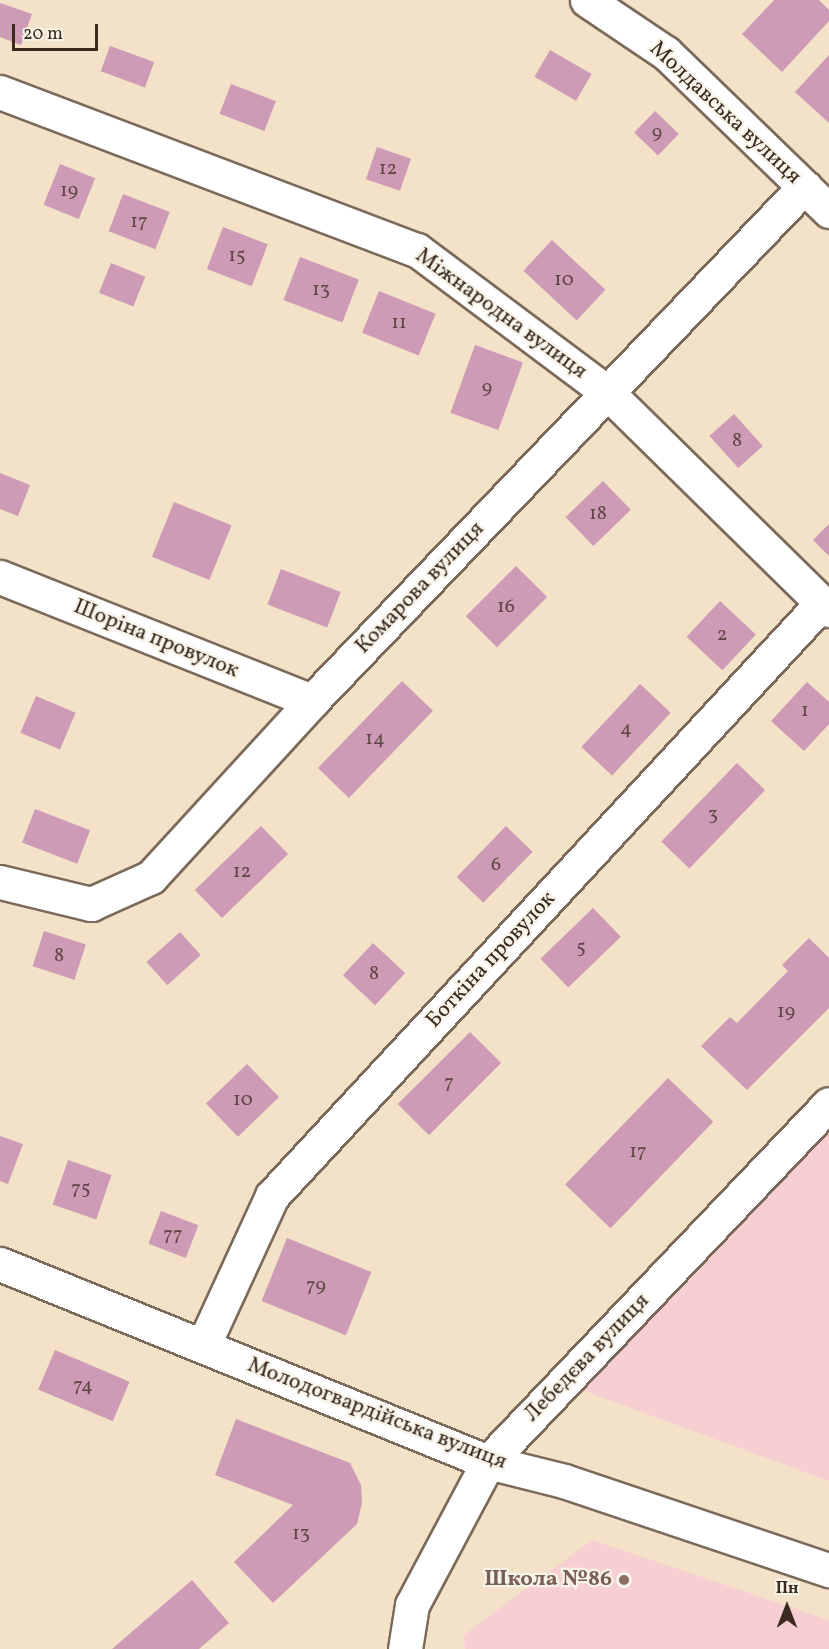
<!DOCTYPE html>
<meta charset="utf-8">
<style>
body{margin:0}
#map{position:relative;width:829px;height:1649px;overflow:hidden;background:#f3e1c8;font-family:Vollkorn,serif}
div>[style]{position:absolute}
.built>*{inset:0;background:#f7cfd3}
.building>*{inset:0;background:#cd9bb5;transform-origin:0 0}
.roads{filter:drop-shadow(2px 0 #7b6a5a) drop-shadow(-2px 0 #7b6a5a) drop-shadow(0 2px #7b6a5a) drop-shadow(0 -2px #7b6a5a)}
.minor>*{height:33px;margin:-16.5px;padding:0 16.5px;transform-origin:16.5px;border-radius:16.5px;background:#fff}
.dots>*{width:16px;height:16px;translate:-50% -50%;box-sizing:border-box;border:3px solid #f7f3e8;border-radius:50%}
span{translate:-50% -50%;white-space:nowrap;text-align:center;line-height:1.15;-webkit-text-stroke:4.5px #f7f3e8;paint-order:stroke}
.number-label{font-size:20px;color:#604644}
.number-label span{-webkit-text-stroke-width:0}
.street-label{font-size:22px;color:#3b2a1e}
.education-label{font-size:22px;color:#785e54;font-weight:700}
.right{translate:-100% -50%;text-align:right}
.north{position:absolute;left:757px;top:1577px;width:60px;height:60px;-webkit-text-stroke:4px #f7f3e8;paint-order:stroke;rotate:0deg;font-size:16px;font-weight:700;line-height:24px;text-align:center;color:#3b2a1e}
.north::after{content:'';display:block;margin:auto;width:21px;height:27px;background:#3b2a1e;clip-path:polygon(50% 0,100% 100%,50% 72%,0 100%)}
.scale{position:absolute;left:12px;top:24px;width:86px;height:27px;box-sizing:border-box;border:3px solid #3b2a1e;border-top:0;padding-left:8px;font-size:18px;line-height:21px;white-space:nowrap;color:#3b2a1e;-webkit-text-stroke:4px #f7f3e8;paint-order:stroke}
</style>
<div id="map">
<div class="built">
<div style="clip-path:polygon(829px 1121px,829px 1481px,579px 1389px)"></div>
<div style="clip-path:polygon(592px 1540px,829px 1620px,829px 1649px,465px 1649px,464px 1635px)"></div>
</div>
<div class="building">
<div style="clip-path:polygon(774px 0,819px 0,829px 10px,829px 21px,782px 72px,742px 34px)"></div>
<div style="clip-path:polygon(0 3px,32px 14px,21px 45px,0 37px)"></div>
<div style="left:110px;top:46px;width:47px;height:27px;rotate:20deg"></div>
<div style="left:550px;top:50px;width:48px;height:31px;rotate:30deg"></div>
<div style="clip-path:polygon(829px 55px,829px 123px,795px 92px)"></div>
<div style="left:231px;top:84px;width:48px;height:32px;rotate:21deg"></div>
<div style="left:655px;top:111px;width:33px;height:30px;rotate:44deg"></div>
<div style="left:377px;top:147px;width:36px;height:34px;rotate:19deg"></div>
<div style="left:60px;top:164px;width:38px;height:44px;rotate:22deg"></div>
<div style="left:123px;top:194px;width:50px;height:40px;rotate:21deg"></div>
<div style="left:223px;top:227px;width:48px;height:45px;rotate:21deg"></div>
<div style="left:552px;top:240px;width:73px;height:42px;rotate:43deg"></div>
<div style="left:300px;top:257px;width:63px;height:46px;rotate:21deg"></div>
<div style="left:111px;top:263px;width:37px;height:32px;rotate:22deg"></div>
<div style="left:379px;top:291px;width:61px;height:45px;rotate:22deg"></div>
<div style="left:475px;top:345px;width:51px;height:72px;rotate:20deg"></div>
<div style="left:734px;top:414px;width:43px;height:33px;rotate:48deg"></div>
<div style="clip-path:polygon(0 473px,30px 485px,18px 516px,0 509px)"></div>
<div style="left:603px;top:481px;width:40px;height:52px;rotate:46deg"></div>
<div style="left:174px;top:502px;width:62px;height:59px;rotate:22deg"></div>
<div style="clip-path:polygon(829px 524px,829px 556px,813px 540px)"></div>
<div style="left:516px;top:566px;width:44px;height:71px;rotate:45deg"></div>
<div style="left:281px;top:569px;width:64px;height:38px;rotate:21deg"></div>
<div style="left:720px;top:601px;width:49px;height:49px;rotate:43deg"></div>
<div style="left:402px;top:681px;width:43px;height:121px;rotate:44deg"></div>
<div style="clip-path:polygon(807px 682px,829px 702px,829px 724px,804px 751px,771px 721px)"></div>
<div style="left:640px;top:684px;width:42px;height:86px;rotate:43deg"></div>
<div style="left:36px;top:696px;width:43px;height:40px;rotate:23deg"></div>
<div style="left:737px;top:763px;width:39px;height:109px;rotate:44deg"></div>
<div style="left:35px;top:809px;width:59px;height:36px;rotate:21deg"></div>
<div style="left:261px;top:826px;width:39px;height:92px;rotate:46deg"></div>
<div style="left:506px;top:826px;width:37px;height:71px;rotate:44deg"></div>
<div style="left:593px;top:908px;width:40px;height:73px;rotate:46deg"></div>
<div style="left:44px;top:931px;width:44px;height:37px;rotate:18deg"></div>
<div style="left:180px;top:932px;width:31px;height:45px;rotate:48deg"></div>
<div style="clip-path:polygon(809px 938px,829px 958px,829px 1008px,747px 1090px,701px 1046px,730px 1017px,737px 1023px,788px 971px,782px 965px)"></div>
<div style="left:373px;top:943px;width:44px;height:44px;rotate:43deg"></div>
<div style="left:470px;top:1032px;width:44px;height:102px;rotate:45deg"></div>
<div style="left:247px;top:1064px;width:46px;height:57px;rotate:46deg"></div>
<div style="left:668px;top:1078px;width:63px;height:148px;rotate:44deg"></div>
<div style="clip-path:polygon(0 1136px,23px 1144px,8px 1184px,0 1181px)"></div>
<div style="left:68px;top:1160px;width:46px;height:47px;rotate:19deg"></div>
<div style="left:161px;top:1211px;width:40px;height:35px;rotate:21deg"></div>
<div style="left:287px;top:1238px;width:91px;height:68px;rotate:22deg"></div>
<div style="left:55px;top:1350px;width:81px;height:43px;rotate:23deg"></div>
<div style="clip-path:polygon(236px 1419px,350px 1463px,361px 1485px,362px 1503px,357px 1524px,273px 1603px,234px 1562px,293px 1505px,215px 1475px)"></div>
<div style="clip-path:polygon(192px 1580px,229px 1623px,199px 1649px,112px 1649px)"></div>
</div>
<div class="roads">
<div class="minor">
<div style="left:587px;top:0;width:95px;rotate:33.9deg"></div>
<div style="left:666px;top:53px;width:227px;rotate:44.1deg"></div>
<div style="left:0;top:92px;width:446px;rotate:20.8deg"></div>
<div style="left:417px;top:250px;width:237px;rotate:36.8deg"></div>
<div style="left:607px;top:392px;width:311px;rotate:44.5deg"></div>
<div style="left:0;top:577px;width:336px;rotate:21.7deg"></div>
<div style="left:0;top:882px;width:94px;rotate:13.6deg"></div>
<div style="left:91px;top:904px;width:66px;rotate:-24.2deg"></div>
<div style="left:151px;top:877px;width:239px;rotate:-47.5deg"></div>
<div style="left:312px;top:701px;width:712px;rotate:-46.25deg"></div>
<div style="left:0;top:1264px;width:527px;rotate:22.08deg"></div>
<div style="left:488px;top:1462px;width:78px;rotate:14deg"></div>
<div style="left:564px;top:1481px;width:280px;rotate:18.6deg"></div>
<div style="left:203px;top:1346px;width:165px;rotate:-65.3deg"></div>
<div style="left:272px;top:1196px;width:809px;rotate:-47.15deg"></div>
<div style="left:405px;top:1649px;width:45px;rotate:-81deg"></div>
<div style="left:412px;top:1605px;width:162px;rotate:-62deg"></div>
<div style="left:488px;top:1462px;width:494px;rotate:-46.4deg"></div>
</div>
</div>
<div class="dots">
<div style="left:624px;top:1580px;background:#8d6e63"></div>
</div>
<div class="number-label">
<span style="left:657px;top:133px">9</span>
<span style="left:388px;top:169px">12</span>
<span style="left:69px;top:191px">19</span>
<span style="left:139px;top:222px">17</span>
<span style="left:237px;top:256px">15</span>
<span style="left:564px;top:280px">10</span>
<span style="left:321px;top:290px">13</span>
<span style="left:399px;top:323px">11</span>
<span style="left:487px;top:388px">9</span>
<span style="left:737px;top:441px">8</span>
<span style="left:598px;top:514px">18</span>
<span style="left:506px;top:607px">16</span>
<span style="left:722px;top:635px">2</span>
<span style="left:805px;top:711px">1</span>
<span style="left:626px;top:729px">4</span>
<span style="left:375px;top:739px">14</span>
<span style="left:713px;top:815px">3</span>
<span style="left:496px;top:865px">6</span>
<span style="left:242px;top:872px">12</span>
<span style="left:581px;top:948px">5</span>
<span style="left:59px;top:956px">8</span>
<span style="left:374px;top:974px">8</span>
<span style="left:786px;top:1012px">19</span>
<span style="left:449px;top:1083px">7</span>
<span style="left:243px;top:1100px">10</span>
<span style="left:638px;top:1152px">17</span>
<span style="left:81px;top:1189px">75</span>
<span style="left:173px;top:1235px">77</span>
<span style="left:316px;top:1286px">79</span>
<span style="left:83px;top:1386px">74</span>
<span style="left:301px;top:1534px">13</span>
</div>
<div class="street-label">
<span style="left:725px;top:113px;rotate:43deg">Молдавська вулиця</span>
<span style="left:501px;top:314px;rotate:36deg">Міжнародна вулиця</span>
<span style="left:420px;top:588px;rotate:-46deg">Комарова вулиця</span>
<span style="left:156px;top:639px;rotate:22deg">Шоріна провулок</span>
<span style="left:491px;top:960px;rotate:-47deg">Боткіна провулок</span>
<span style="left:587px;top:1358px;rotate:-46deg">Лебедєва вулиця</span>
<span style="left:377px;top:1414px;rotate:21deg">Молодогвардійська вулиця</span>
</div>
<div class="education-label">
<span class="right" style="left:612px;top:1580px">Школа №86</span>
</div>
<div class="north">Пн</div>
<div class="scale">20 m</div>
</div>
